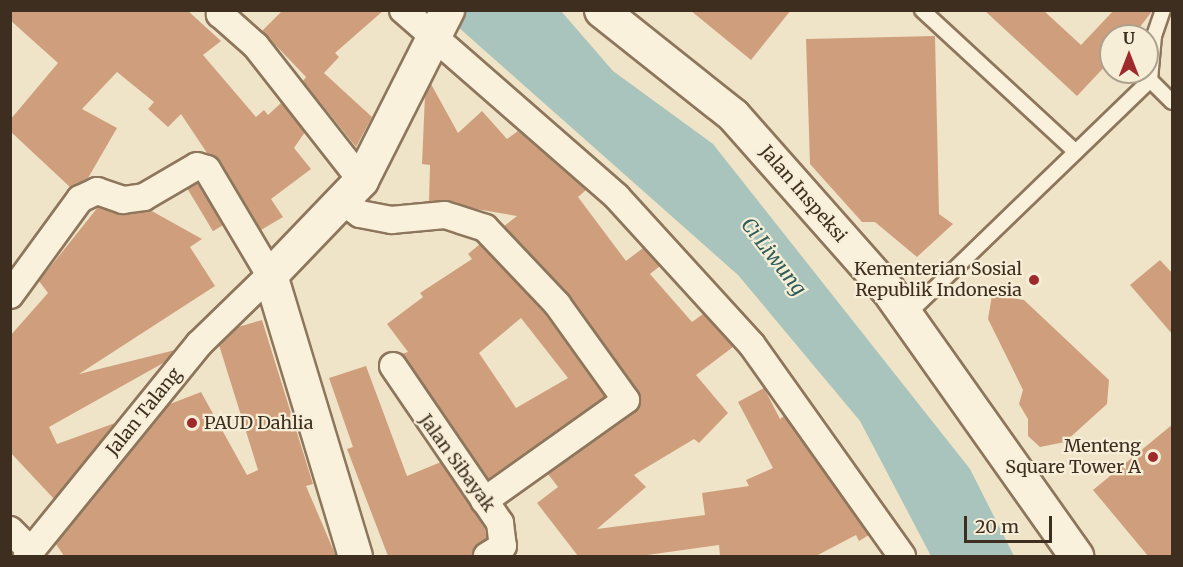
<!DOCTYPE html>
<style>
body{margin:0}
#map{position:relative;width:1183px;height:567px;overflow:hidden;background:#f0e4c8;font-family:Merriweather,serif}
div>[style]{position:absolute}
.water>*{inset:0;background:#a9c4bc}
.building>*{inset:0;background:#cf9f7d;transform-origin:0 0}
.roads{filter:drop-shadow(2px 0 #8d765c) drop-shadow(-2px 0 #8d765c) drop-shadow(0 2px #8d765c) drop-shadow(0 -2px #8d765c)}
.lane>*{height:14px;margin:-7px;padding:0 7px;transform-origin:7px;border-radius:7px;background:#faf1dc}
.street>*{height:26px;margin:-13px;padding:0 13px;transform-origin:13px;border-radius:13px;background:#faf1dc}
.secondary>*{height:33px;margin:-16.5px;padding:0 16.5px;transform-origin:16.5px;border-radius:16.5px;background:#faf1dc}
.dots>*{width:16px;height:16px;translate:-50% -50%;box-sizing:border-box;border:3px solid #f7eed8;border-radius:50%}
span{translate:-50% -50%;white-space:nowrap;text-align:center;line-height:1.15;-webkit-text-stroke:4.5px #f7eed8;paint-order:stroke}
.street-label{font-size:18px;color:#3d2e20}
.poi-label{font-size:18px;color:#3d2e20}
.right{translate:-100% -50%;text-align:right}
.left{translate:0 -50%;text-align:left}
.water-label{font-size:20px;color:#2f5d5a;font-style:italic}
.frame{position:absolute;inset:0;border:12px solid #3d2e20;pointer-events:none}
.north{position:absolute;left:1099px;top:24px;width:60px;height:60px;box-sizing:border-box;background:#f7eed8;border:2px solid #ada18e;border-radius:50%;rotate:0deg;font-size:16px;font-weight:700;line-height:24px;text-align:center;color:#3d2e20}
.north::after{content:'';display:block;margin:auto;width:21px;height:27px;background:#9e2a2b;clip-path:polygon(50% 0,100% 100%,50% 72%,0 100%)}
.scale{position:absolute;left:964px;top:516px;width:88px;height:27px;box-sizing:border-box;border:3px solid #3d2e20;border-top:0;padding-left:8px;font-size:18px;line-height:21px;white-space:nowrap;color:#3d2e20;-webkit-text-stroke:4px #f7eed8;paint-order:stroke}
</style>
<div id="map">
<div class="water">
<div style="clip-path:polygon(440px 11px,561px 11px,613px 71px,713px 144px,970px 469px,1014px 556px,931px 556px,860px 421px,738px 275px)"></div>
</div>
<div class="building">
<div style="clip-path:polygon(10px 10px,187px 10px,221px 41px,203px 55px,256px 117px,264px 110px,268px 115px,281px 103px,305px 132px,294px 148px,311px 169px,271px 199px,283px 217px,261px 230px,220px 161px,207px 153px,181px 114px,168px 127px,148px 109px,154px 102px,117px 72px,82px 109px,117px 128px,88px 178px,71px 188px,10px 131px,10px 120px,58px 63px,10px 20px)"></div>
<div style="clip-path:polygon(283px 10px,384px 10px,335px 53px,339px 57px,324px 73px,372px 117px,356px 147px,303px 81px,306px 77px,262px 31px)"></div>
<div style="clip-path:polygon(690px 10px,791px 10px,751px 60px)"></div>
<div style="clip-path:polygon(984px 10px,1043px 10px,1081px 45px,1114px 10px,1153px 10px,1133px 36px,1111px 36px,1111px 60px,1077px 96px)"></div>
<div style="clip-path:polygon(935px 36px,939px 214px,953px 224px,917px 257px,875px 222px,862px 222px,810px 164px,806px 39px)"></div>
<div style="clip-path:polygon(431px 84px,458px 133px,482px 111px,507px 139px,518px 131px,586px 190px,578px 197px,626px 261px,643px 248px,660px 266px,650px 274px,692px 322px,703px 314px,733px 347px,696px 375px,728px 413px,699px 443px,694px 439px,634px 475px,646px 487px,597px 529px,705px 515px,702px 493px,749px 486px,746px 480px,773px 468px,738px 402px,764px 388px,780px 419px,784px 416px,869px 535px,859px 541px,856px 535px,816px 556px,720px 556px,719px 545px,640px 556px,578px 556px,537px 503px,558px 487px,548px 474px,635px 412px,641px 398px,569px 295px,504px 226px,517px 216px,429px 201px,430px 165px,422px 164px,425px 95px)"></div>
<div style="left:198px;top:183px;width:49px;height:12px;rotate:59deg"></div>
<div style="clip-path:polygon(98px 207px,125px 215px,150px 210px,202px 239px,190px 247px,215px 286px,79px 374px,175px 350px,165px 362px,49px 427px,57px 444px,115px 423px,54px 499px,10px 452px,10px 336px,48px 293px,39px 281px)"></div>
<div style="clip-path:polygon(evenodd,480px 244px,545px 314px,605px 397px,488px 479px,401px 354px,408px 352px,387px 324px,423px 297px,420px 293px,472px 259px,468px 254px,480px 244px,521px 318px,568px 378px,516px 408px,479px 353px,521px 318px)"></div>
<div style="clip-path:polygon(1160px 260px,1173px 274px,1173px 335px,1130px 285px)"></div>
<div style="clip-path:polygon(992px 295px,1024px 300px,1109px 380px,1107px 404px,1065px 442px,1040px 447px,1028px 436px,1028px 419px,1019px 404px,1023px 390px,988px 319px)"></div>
<div style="clip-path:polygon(262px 320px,313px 484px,306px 486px,336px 556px,64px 556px,56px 544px,170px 404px,201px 392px,247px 475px,258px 470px,219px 345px,238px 327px)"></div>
<div style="clip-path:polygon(366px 366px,407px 476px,441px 462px,484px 526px,487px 538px,472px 556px,388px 556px,347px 449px,353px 447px,329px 378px)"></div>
<div style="clip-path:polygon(1173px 424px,1173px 556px,1148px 556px,1093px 490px)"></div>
</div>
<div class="roads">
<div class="lane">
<div style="left:922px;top:10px;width:209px;rotate:42.7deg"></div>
<div style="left:1150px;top:80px;width:31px;rotate:45deg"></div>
<div style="left:908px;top:314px;width:337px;rotate:-44deg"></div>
<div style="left:1150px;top:80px;width:44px;rotate:-84.8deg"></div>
<div style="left:1154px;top:36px;width:28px;rotate:-71deg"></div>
</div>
<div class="street">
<div style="left:224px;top:10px;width:6px;rotate:135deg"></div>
<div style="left:220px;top:14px;width:48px;rotate:41.6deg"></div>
<div style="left:256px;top:46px;width:170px;rotate:51.9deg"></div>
<div style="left:403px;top:10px;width:284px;rotate:41.1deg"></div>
<div style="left:617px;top:197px;width:200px;rotate:47.6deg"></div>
<div style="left:752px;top:345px;width:259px;rotate:54.6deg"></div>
<div style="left:344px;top:202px;width:20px;rotate:37deg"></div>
<div style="left:360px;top:214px;width:32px;rotate:11deg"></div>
<div style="left:391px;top:220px;width:54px;rotate:-5.3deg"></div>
<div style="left:445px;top:215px;width:42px;rotate:18deg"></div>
<div style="left:485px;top:228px;width:105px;rotate:46.5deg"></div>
<div style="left:557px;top:304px;width:118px;rotate:54.3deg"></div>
<div style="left:626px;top:400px;width:174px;rotate:144.6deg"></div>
<div style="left:10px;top:295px;width:119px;rotate:-53.9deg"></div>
<div style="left:80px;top:199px;width:19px;rotate:-25deg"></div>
<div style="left:97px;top:191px;width:28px;rotate:19deg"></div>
<div style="left:123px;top:200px;width:21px;rotate:-8deg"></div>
<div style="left:144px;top:197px;width:61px;rotate:-30.3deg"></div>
<div style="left:197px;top:166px;width:10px;rotate:17deg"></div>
<div style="left:207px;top:169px;width:123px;rotate:59.3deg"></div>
<div style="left:270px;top:275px;width:99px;rotate:135.8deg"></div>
<div style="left:199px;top:344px;width:273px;rotate:129.1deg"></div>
<div style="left:393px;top:366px;width:190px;rotate:55.7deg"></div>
<div style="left:500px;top:523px;width:23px;rotate:83deg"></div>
<div style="left:503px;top:546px;width:19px;rotate:148deg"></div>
<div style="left:10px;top:530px;width:25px;rotate:45deg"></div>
</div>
<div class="secondary">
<div style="left:601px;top:10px;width:169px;rotate:38.5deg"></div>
<div style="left:733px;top:115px;width:234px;rotate:48.5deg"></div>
<div style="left:888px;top:290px;width:326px;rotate:54.7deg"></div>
<div style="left:355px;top:556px;width:294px;rotate:-106.8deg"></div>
<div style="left:270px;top:275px;width:132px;rotate:-46.2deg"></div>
<div style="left:361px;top:180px;width:191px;rotate:-63.2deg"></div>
</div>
</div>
<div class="dots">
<div style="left:1034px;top:280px;background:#9e2a2b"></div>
<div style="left:192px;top:423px;background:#9e2a2b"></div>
<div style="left:1153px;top:457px;background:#9e2a2b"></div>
</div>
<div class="street-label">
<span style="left:803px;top:194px;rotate:49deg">Jalan Inspeksi</span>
<span style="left:144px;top:412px;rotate:-51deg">Jalan Talang</span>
<span style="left:457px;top:463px;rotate:54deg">Jalan Sibayak</span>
</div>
<div class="poi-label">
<span class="right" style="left:1022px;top:280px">Kementerian Sosial<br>Republik Indonesia</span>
<span class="left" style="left:204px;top:423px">PAUD Dahlia</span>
<span class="right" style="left:1141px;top:457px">Menteng<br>Square Tower A</span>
</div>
<div class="water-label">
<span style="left:774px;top:256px;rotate:52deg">Ci Liwung</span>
</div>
<div class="frame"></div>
<div class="north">U</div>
<div class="scale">20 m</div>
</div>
